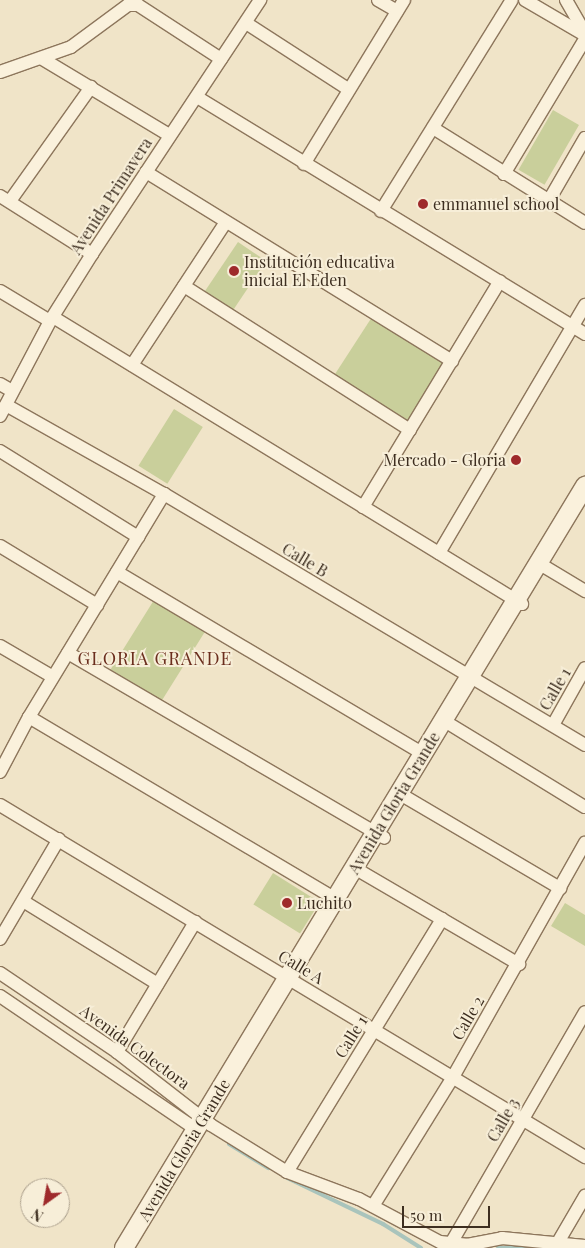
<!DOCTYPE html>
<meta charset="utf-8">
<style>
body{margin:0}
#map{position:relative;width:585px;height:1248px;overflow:hidden;background:#f0e4c8;font-family:"Playfair Display",serif}
div>[style]{position:absolute}
.green>*{inset:0;background:#c9cf9b;transform-origin:0 0}
.stream>*{height:4px;margin:-2px;padding:0 2px;transform-origin:2px;border-radius:2px;background:#a9c4bc}
.roads{filter:drop-shadow(1px 0 #8d765c) drop-shadow(-1px 0 #8d765c) drop-shadow(0 1px #8d765c) drop-shadow(0 -1px #8d765c)}
.street>*{height:12px;margin:-6px;padding:0 6px;transform-origin:6px;border-radius:6px;background:#faf1dc}
.secondary>*{height:18px;margin:-9px;padding:0 9px;transform-origin:9px;border-radius:9px;background:#faf1dc}
.dots>*{width:14px;height:14px;translate:-50% -50%;box-sizing:border-box;border:2px solid #f7eed8;border-radius:50%}
span{translate:-50% -50%;white-space:nowrap;text-align:center;line-height:1.15;-webkit-text-stroke:4px #f7eed8;paint-order:stroke}
.street-label{font-size:16px;color:#3d2e20}
.poi-label{font-size:16px;color:#3d2e20}
.left{translate:0 -50%;text-align:left}
.right{translate:-100% -50%;text-align:right}
.neighbourhood-label{font-size:18px;color:#6b2e1e;letter-spacing:1px}
.north{position:absolute;left:20px;top:1178px;width:50px;height:50px;box-sizing:border-box;background:#f7eed8;border:1px solid #ada18e;border-radius:50%;rotate:212deg;font-size:14px;font-weight:700;line-height:20px;text-align:center;color:#3d2e20}
.north::after{content:'';display:block;margin:auto;width:18px;height:22px;background:#9e2a2b;clip-path:polygon(50% 0,100% 100%,50% 72%,0 100%)}
.scale{position:absolute;left:402px;top:1206px;width:88px;height:22px;box-sizing:border-box;border:2px solid #3d2e20;border-top:0;padding-left:6px;font-size:15px;line-height:18px;white-space:nowrap;color:#3d2e20;-webkit-text-stroke:4px #f7eed8;paint-order:stroke}
</style>
<div id="map">
<div class="green">
<div style="left:553px;top:110px;width:30px;height:69px;rotate:30deg"></div>
<div style="left:238px;top:242px;width:34px;height:62px;rotate:34deg"></div>
<div style="left:372px;top:317px;width:88px;height:72px;rotate:33deg"></div>
<div style="left:174px;top:409px;width:34px;height:67px;rotate:32deg"></div>
<div style="left:154px;top:600px;width:60px;height:82px;rotate:32deg"></div>
<div style="left:273px;top:873px;width:55px;height:37px;rotate:32deg"></div>
<div style="clip-path:polygon(565px 903px,585px 915px,585px 946px,551px 926px)"></div>
</div>
<div class="stream">
<div style="left:229px;top:1144px;width:46px;rotate:31.6deg"></div>
<div style="left:285px;top:1177px;width:109px;rotate:25.6deg"></div>
<div style="left:383px;top:1224px;width:45px;rotate:32.3deg"></div>
<div style="left:498px;top:1248px;width:27px"></div>
</div>
<div class="roads">
<div class="street">
<div style="left:378px;top:0;width:22px;rotate:30deg"></div>
<div style="left:525px;top:0;width:69px;rotate:30.3deg"></div>
<div style="left:566px;top:0;width:38px;rotate:60deg"></div>
<div style="left:246px;top:23px;width:121px;rotate:32.9deg"></div>
<div style="left:41px;top:58px;width:149px;rotate:31deg"></div>
<div style="left:0;top:72px;width:75px;rotate:-19.4deg"></div>
<div style="left:71px;top:47px;width:71px;rotate:-36.4deg"></div>
<div style="left:128px;top:5px;width:10px"></div>
<div style="left:138px;top:5px;width:99px;rotate:33deg"></div>
<div style="left:197px;top:97px;width:455px;rotate:31.4deg"></div>
<div style="left:433px;top:128px;width:179px;rotate:32deg"></div>
<div style="left:304px;top:164px;width:192px;rotate:-58.6deg"></div>
<div style="left:146px;top:172px;width:360px;rotate:31.7deg"></div>
<div style="left:504px;top:174px;width:157px;rotate:-59deg"></div>
<div style="left:0;top:196px;width:109px;rotate:32.2deg"></div>
<div style="left:10px;top:201px;width:140px;rotate:-54.6deg"></div>
<div style="left:548px;top:202px;width:74px;rotate:-60deg"></div>
<div style="left:381px;top:211px;width:248px;rotate:-58.2deg"></div>
<div style="left:184px;top:286px;width:268px;rotate:32.5deg"></div>
<div style="left:0;top:291px;width:58px;rotate:31deg"></div>
<div style="left:53px;top:317px;width:550px;rotate:31.46deg"></div>
<div style="left:132px;top:365px;width:171px;rotate:-56.7deg"></div>
<div style="left:0;top:384px;width:14px;rotate:30deg"></div>
<div style="left:6px;top:405px;width:181px;rotate:29.4deg"></div>
<div style="left:164px;top:494px;width:490px;rotate:30.8deg"></div>
<div style="left:0;top:416px;width:107px;rotate:-62.2deg"></div>
<div style="left:50px;top:321px;width:79px;rotate:-57.9deg"></div>
<div style="left:92px;top:254px;width:305px;rotate:-56.5deg"></div>
<div style="left:0;top:451px;width:163px;rotate:31.9deg"></div>
<div style="left:363px;top:507px;width:264px;rotate:-58.8deg"></div>
<div style="left:0;top:546px;width:114px;rotate:31.3deg"></div>
<div style="left:439px;top:553px;width:288px;rotate:-59.5deg"></div>
<div style="left:545px;top:567px;width:47px;rotate:31deg"></div>
<div style="left:117px;top:572px;width:357px;rotate:30.7deg"></div>
<div style="left:0;top:646px;width:61px;rotate:30.3deg"></div>
<div style="left:68px;top:653px;width:366px;rotate:30.3deg"></div>
<div style="left:29px;top:717px;width:357px;rotate:30.7deg"></div>
<div style="left:451px;top:725px;width:157px;rotate:31.5deg"></div>
<div style="left:553px;top:725px;width:65px;rotate:-60.7deg"></div>
<div style="left:0;top:772px;width:62px;rotate:-62.2deg"></div>
<div style="left:29px;top:717px;width:261px;rotate:-58.8deg"></div>
<div style="left:407px;top:798px;width:178px;rotate:30.5deg"></div>
<div style="left:0;top:805px;width:683px;rotate:31.04deg"></div>
<div style="left:363px;top:873px;width:181px;rotate:30.3deg"></div>
<div style="left:23px;top:901px;width:158px;rotate:31.6deg"></div>
<div style="left:0;top:939px;width:116px;rotate:-59.5deg"></div>
<div style="left:0;top:973px;width:141px;rotate:34deg"></div>
<div style="left:117px;top:1052px;width:119px;rotate:37.8deg"></div>
<div style="left:211px;top:1125px;width:89px;rotate:31.7deg"></div>
<div style="left:287px;top:1172px;width:77px;rotate:20.6deg"></div>
<div style="left:359px;top:1199px;width:92px;rotate:28deg"></div>
<div style="left:440px;top:1242px;width:27px;rotate:6deg"></div>
<div style="left:467px;top:1245px;width:36px;rotate:-11deg"></div>
<div style="left:502px;top:1238px;width:83px;rotate:5.5deg"></div>
<div style="left:0;top:996px;width:237px;rotate:34.2deg"></div>
<div style="left:117px;top:1052px;width:152px;rotate:-59deg"></div>
<div style="left:287px;top:1172px;width:297px;rotate:-58.5deg"></div>
<div style="left:373px;top:1206px;width:152px;rotate:-58.2deg"></div>
<div style="left:453px;top:1077px;width:269px;rotate:-60.6deg"></div>
<div style="left:557px;top:1244px;width:56px;rotate:-59.7deg"></div>
<div style="left:450px;top:1245px;width:269px;rotate:-59.9deg"></div>
</div>
<div class="secondary">
<div style="left:124px;top:1248px;width:891px;rotate:-58.83deg"></div>
</div>
</div>
<div class="dots">
<div style="left:423px;top:204px;background:#9e2a2b"></div>
<div style="left:234px;top:271px;background:#9e2a2b"></div>
<div style="left:516px;top:460px;background:#9e2a2b"></div>
<div style="left:287px;top:903px;background:#9e2a2b"></div>
</div>
<div class="street-label">
<span style="left:111px;top:196px;rotate:-57deg">Avenida Primavera</span>
<span style="left:305px;top:560px;rotate:31deg">Calle B</span>
<span style="left:555px;top:689px;rotate:-60deg">Calle 1</span>
<span style="left:394px;top:803px;rotate:-59deg">Avenida Gloria Grande</span>
<span style="left:301px;top:967px;rotate:31deg">Calle A</span>
<span style="left:468px;top:1018px;rotate:-60deg">Calle 2</span>
<span style="left:351px;top:1037px;rotate:-58deg">Calle 1</span>
<span style="left:135px;top:1047px;rotate:36deg">Avenida Colectora</span>
<span style="left:503px;top:1120px;rotate:-60deg">Calle 3</span>
<span style="left:184px;top:1150px;rotate:-59deg">Avenida Gloria Grande</span>
</div>
<div class="poi-label">
<span class="left" style="left:433px;top:204px">emmanuel school</span>
<span class="left" style="left:244px;top:271px">Institución educativa<br>inicial El Eden</span>
<span class="right" style="left:506px;top:460px">Mercado - Gloria</span>
<span class="left" style="left:297px;top:903px">Luchito</span>
</div>
<div class="neighbourhood-label">
<span style="left:155px;top:658px">GLORIA GRANDE</span>
</div>
<div class="north">N</div>
<div class="scale">50 m</div>
</div>
